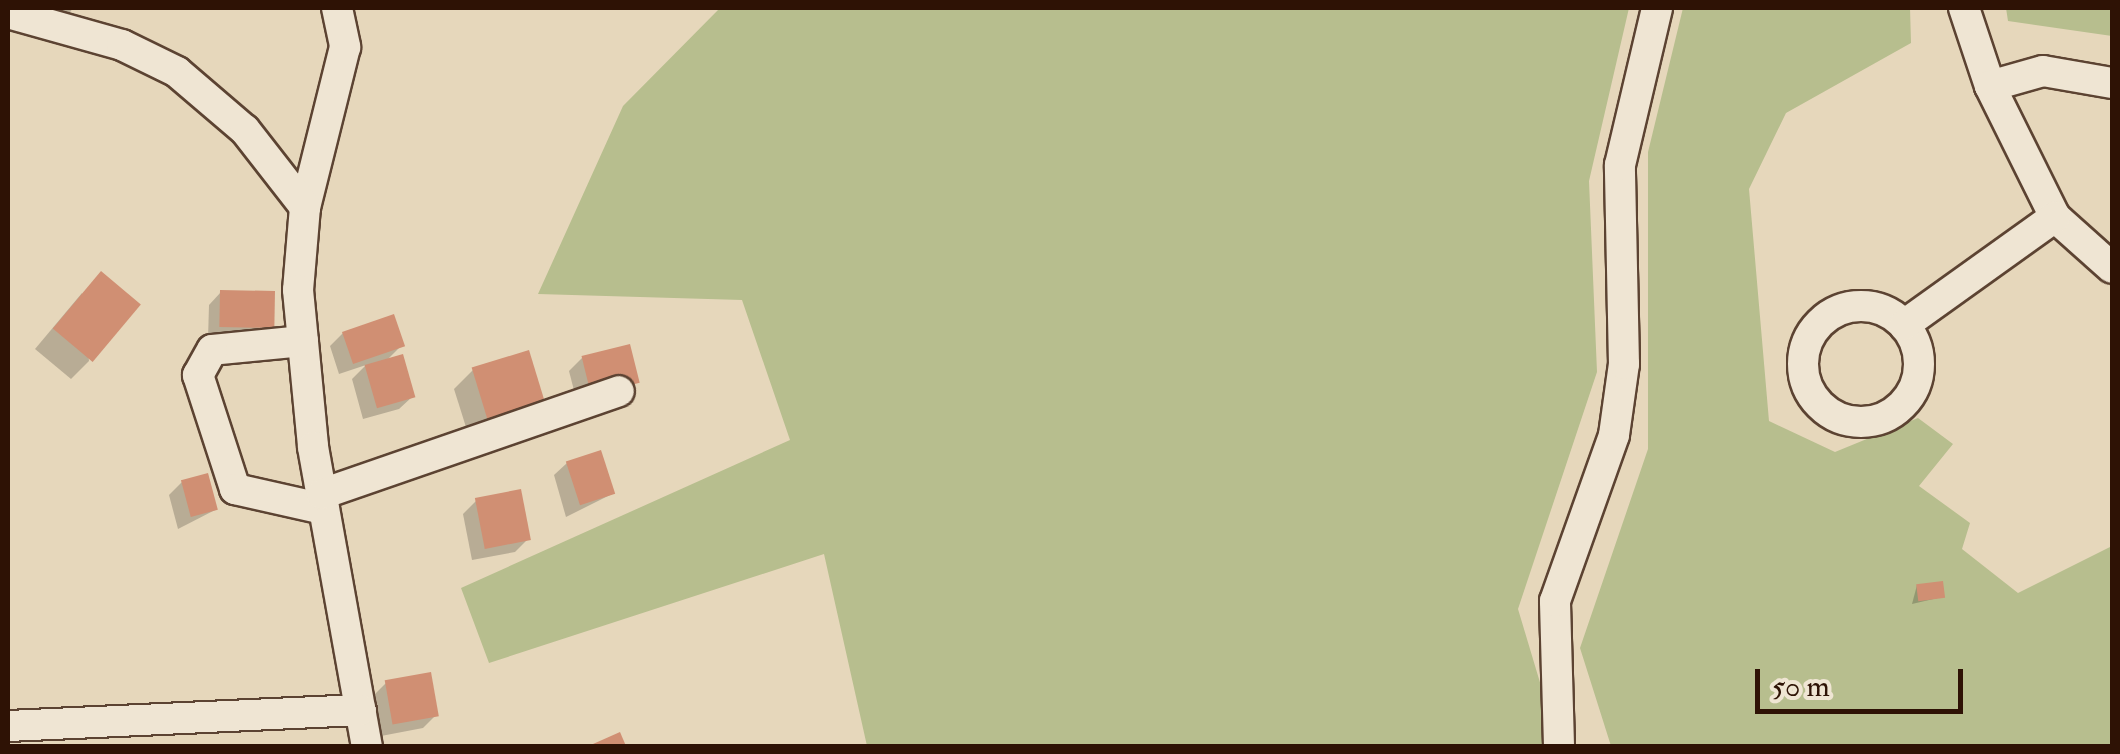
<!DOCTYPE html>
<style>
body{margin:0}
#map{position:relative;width:2120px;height:754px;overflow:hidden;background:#e6d7bb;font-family:"IM FELL Double Pica",serif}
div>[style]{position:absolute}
.green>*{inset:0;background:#b7be8e}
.shadow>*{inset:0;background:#0003}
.building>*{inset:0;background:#d08f73;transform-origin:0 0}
.roads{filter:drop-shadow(2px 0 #5c4332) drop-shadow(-2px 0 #5c4332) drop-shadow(0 2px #5c4332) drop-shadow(0 -2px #5c4332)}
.minor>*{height:30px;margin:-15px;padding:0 15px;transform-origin:15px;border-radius:15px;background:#efe5d3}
.minor>.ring{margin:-15px;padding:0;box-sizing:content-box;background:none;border:30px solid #efe5d3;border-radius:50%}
span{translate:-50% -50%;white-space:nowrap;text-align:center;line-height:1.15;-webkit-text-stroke:9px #efe5d3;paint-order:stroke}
.frame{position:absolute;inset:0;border:10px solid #2e1205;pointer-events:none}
.scale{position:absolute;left:1755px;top:669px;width:208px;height:45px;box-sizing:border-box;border:5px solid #2e1205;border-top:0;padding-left:12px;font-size:30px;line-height:35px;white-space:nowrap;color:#2e1205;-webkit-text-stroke:8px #efe5d3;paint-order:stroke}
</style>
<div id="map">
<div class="green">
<div style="clip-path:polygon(720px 8px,1629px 8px,1589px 181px,1597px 372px,1518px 609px,1559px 746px,867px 746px,824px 554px,489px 663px,461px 588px,790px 440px,742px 300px,538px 294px,623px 106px)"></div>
<div style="clip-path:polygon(1683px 8px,1910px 8px,1911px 43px,1786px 113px,1749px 189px,1769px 421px,1835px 452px,1918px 418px,1953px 444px,1919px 486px,1970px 523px,1962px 549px,2018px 593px,2112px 546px,2112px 746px,1611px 746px,1580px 648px,1648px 449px,1648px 152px)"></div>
<div style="clip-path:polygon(2006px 8px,2112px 8px,2112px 36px,2008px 21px)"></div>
</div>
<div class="shadow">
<div style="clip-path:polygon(29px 8px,73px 8px,68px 15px)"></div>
<div style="clip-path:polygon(221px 292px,271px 327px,258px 340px,208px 339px,209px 305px)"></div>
<div style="clip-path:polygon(82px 293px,89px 361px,71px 379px,35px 349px)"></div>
<div style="clip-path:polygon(343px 333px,402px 345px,386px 361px,412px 397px,399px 409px,363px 419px,352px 379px,366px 365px,339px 374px,330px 346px)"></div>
<div style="clip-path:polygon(582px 358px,637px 382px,578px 406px,569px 371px)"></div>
<div style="clip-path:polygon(473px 370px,544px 407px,471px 443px,454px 389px)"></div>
<div style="clip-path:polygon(567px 463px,612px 494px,566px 517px,554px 475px)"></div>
<div style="clip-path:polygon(182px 482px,215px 510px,178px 529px,169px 495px)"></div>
<div style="clip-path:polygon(476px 501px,528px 539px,515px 552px,472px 560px,463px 514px)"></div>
<div style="clip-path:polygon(1917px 585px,1942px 597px,1912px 604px)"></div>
<div style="clip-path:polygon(386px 683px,436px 715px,423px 728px,381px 736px,373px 696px)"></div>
</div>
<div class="building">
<div style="left:101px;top:271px;width:52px;height:75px;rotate:40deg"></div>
<div style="left:220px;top:290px;width:55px;height:37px;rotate:1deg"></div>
<div style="left:394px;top:314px;width:34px;height:55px;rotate:71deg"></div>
<div style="left:630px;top:344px;width:40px;height:50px;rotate:76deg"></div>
<div style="left:529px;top:350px;width:59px;height:60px;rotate:73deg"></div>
<div style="left:403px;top:354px;width:45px;height:40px;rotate:74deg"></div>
<div style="left:601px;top:450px;width:46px;height:37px;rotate:72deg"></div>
<div style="left:208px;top:473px;width:38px;height:28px;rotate:75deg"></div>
<div style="left:521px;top:489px;width:52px;height:47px;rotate:79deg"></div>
<div style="left:1943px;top:581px;width:17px;height:27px;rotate:83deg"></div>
<div style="left:431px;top:672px;width:45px;height:47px;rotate:80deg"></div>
<div style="clip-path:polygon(620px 732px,626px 746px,594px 746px,593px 744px)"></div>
</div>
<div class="roads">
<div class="minor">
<div style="left:337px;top:8px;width:40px;rotate:78deg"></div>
<div style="left:345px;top:47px;width:165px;rotate:104deg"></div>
<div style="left:305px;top:207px;width:83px;rotate:94.8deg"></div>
<div style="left:298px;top:290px;width:158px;rotate:84.5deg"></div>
<div style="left:313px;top:447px;width:304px;rotate:79.8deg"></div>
<div style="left:1964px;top:8px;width:82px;rotate:71.6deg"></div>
<div style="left:1990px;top:86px;width:146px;rotate:63.6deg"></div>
<div style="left:2055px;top:217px;width:76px;rotate:41.8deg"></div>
<div style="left:8px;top:13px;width:118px;rotate:15.7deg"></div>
<div style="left:122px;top:45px;width:61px;rotate:26.1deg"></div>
<div style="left:177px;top:72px;width:89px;rotate:40.5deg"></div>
<div style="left:245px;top:130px;width:98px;rotate:52.1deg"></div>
<div style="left:1990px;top:86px;width:55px;rotate:-15.8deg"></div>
<div style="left:2043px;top:71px;width:70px;rotate:9.9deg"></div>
<div class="ring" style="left:1803px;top:306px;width:86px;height:86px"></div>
<div style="left:1904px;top:325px;width:186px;rotate:-35.6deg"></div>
<div style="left:303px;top:341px;width:91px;rotate:174.4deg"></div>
<div style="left:212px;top:350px;width:29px;rotate:119deg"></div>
<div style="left:198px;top:375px;width:120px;rotate:72deg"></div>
<div style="left:235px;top:489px;width:91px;rotate:12.7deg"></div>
<div style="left:322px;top:494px;width:314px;rotate:-19.1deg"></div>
<div style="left:8px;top:726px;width:353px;rotate:-2.6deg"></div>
<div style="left:1559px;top:746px;width:145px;rotate:-91.6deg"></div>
<div style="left:1555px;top:601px;width:176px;rotate:-70.4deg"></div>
<div style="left:1614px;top:435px;width:72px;rotate:-82deg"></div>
<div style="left:1624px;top:364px;width:199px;rotate:-91.2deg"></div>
<div style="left:1620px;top:165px;width:161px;rotate:-76.7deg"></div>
</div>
</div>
<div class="frame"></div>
<div class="scale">50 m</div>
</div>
